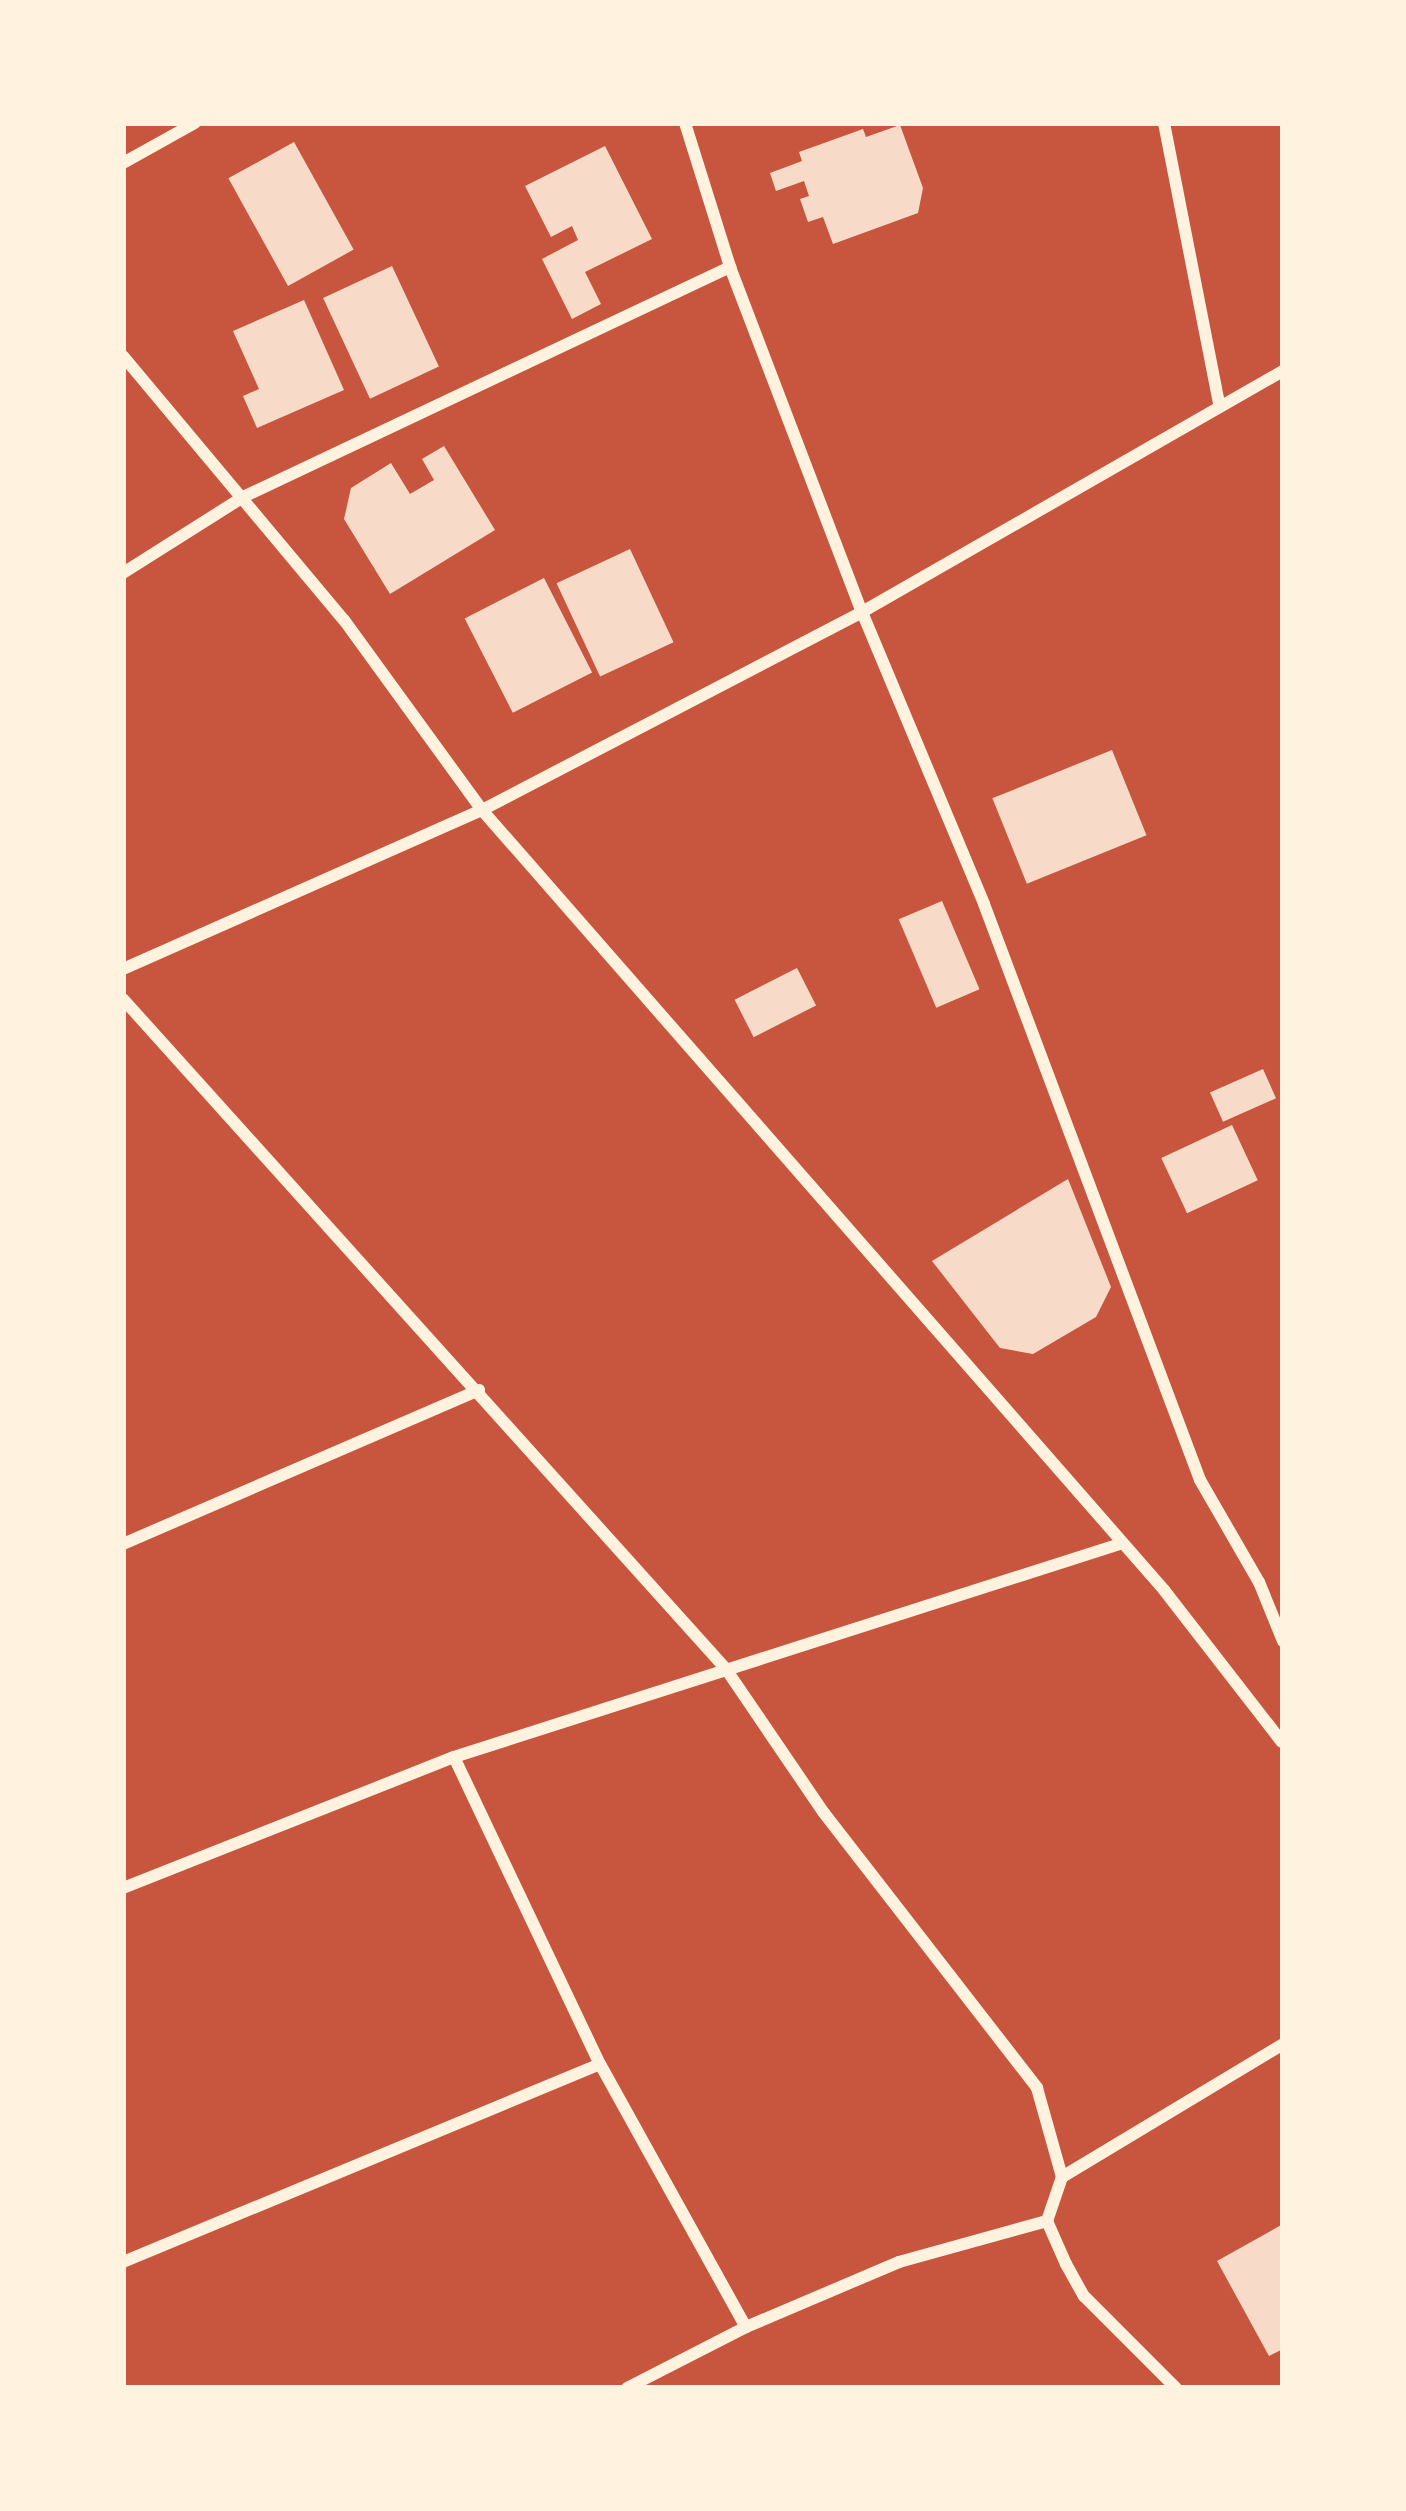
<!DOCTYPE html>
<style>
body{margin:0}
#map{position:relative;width:1406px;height:2511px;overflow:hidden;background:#c8553d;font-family:"Varela Round",sans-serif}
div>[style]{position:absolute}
.building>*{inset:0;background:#f7dbc8;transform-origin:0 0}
.minor>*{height:12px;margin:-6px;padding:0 6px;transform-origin:6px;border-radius:6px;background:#fff3e0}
span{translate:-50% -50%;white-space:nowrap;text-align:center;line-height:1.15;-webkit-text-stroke:12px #fff3e0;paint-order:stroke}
.frame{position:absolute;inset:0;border:126px solid #fff3e0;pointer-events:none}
</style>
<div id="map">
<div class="building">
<div style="clip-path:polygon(900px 125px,923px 188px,918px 213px,833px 244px,823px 217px,808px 222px,800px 199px,809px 196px,804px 181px,776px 191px,770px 173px,802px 161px,799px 152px,863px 129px,866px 137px)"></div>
<div style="left:294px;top:142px;width:123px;height:75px;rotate:61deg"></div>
<div style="clip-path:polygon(605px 146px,652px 239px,585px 272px,601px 304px,572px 319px,542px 259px,578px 240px,572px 226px,551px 237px,525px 186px)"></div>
<div style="left:392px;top:266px;width:111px;height:76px;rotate:65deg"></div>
<div style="clip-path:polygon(304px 300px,344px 390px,257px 428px,243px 396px,259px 389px,233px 331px)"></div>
<div style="clip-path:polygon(444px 446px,495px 530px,390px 594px,344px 519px,351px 488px,391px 463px,410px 494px,434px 480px,422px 459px)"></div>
<div style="left:630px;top:549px;width:103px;height:81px;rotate:65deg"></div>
<div style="left:544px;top:578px;width:106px;height:89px;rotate:63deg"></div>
<div style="left:1112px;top:750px;width:92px;height:129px;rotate:68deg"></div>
<div style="left:942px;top:901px;width:96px;height:47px;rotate:67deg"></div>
<div style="left:797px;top:968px;width:42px;height:70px;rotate:63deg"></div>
<div style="left:1263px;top:1069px;width:32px;height:58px;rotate:66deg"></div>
<div style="left:1232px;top:1125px;width:61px;height:78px;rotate:65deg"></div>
<div style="clip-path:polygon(1068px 1179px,1111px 1287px,1096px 1317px,1033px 1354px,1000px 1348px,932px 1261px)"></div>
<div style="clip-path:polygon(1283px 2224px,1283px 2349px,1269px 2356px,1217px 2261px)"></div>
</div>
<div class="minor">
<div style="left:685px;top:123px;width:151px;rotate:72.6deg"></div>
<div style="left:730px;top:267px;width:369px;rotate:69.1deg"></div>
<div style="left:862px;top:612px;width:316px;rotate:67.3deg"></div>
<div style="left:984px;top:904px;width:615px;rotate:69.44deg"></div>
<div style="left:1200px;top:1480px;width:118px;rotate:60deg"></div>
<div style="left:1259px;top:1582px;width:64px;rotate:67.9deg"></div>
<div style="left:1164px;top:123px;width:286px;rotate:78.9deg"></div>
<div style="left:123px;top:163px;width:82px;rotate:-29.1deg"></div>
<div style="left:123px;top:356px;width:344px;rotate:50.1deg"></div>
<div style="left:344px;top:620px;width:235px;rotate:54deg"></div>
<div style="left:482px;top:810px;width:1036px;rotate:48.83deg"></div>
<div style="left:1164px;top:1590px;width:192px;rotate:52.2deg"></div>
<div style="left:123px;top:573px;width:142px;rotate:-32.3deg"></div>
<div style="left:243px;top:497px;width:539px;rotate:-25.28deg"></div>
<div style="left:123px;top:969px;width:393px;rotate:-23.9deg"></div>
<div style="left:482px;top:810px;width:428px;rotate:-27.5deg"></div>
<div style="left:862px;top:612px;width:485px;rotate:-29.8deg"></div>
<div style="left:123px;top:999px;width:901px;rotate:48.01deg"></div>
<div style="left:726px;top:1669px;width:174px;rotate:55.8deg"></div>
<div style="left:824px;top:1813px;width:348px;rotate:52.2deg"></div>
<div style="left:1037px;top:2088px;width:92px;rotate:74.3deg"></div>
<div style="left:1062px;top:2177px;width:46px;rotate:108.8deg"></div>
<div style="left:1047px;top:2221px;width:47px;rotate:66.2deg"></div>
<div style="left:1066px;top:2264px;width:37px;rotate:61deg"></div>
<div style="left:1084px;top:2296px;width:130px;rotate:45deg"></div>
<div style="left:123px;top:1544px;width:388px;rotate:-23.4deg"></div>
<div style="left:454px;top:1757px;width:340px;rotate:64.6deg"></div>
<div style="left:600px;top:2064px;width:301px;rotate:61deg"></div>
<div style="left:123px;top:1888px;width:356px;rotate:-21.6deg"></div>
<div style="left:454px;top:1757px;width:702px;rotate:-17.74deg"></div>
<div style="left:1062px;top:2177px;width:258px;rotate:-31deg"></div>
<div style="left:123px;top:2262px;width:516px;rotate:-22.54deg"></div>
<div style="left:627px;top:2388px;width:134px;rotate:-27.1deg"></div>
<div style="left:746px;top:2327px;width:166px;rotate:-23deg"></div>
<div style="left:899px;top:2262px;width:154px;rotate:-15.5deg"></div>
</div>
<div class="frame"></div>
</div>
